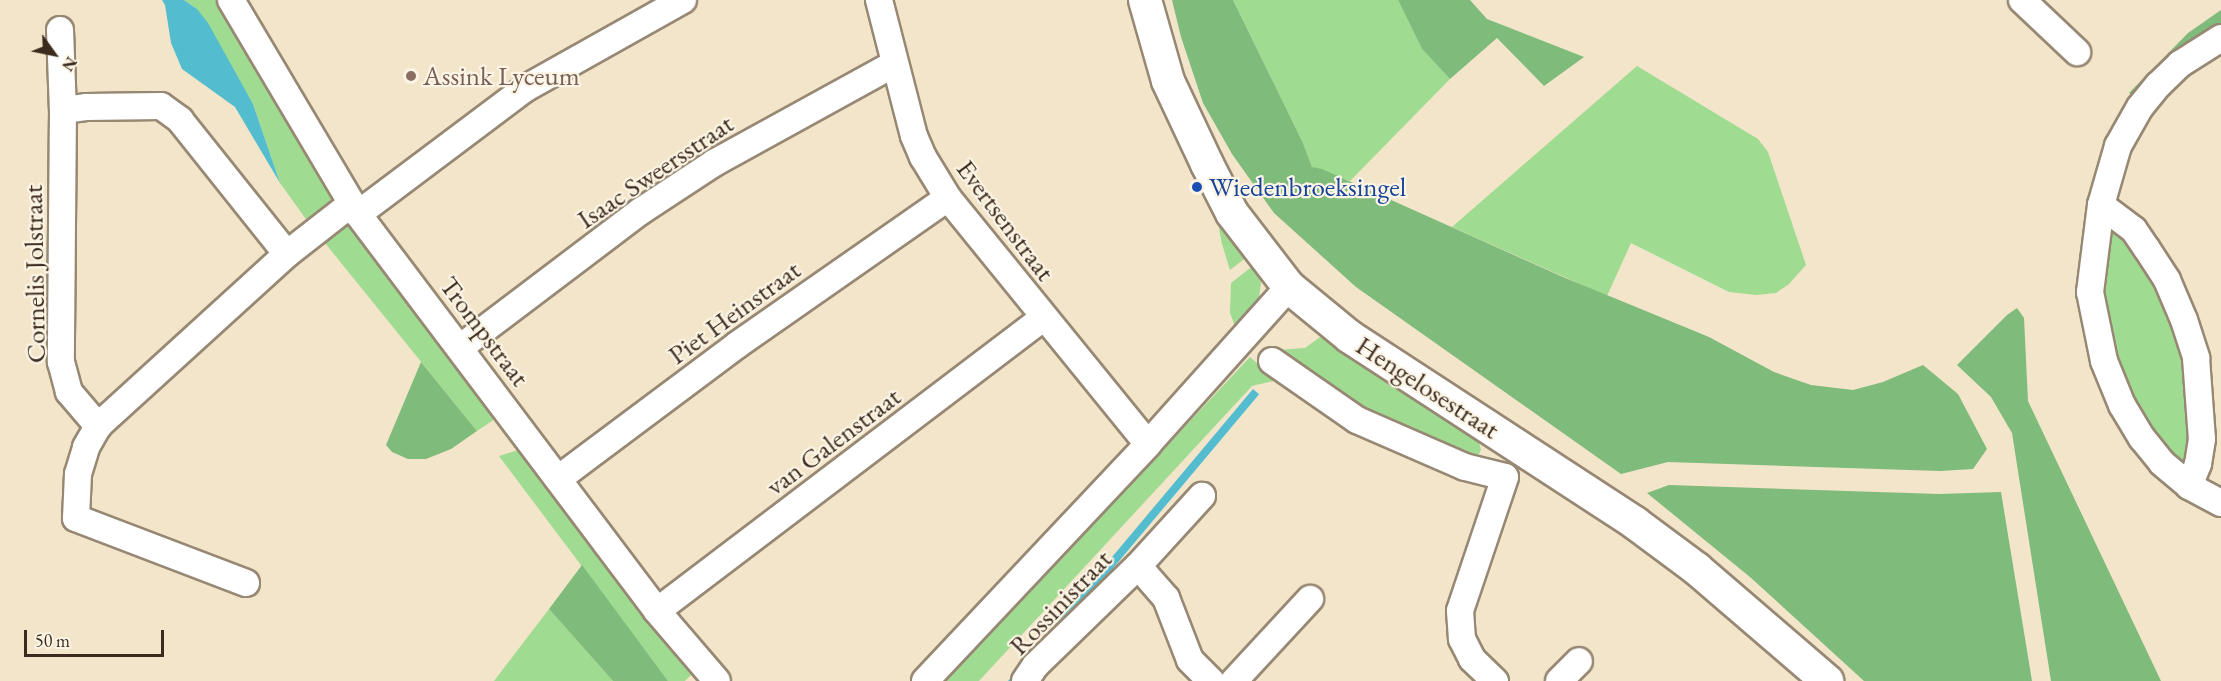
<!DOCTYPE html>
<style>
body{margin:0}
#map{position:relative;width:2221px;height:681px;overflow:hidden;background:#f3e5ca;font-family:"EB Garamond",serif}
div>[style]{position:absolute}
.green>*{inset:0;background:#9fdb90}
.forest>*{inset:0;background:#7fbb7a}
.water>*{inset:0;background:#53bdcf;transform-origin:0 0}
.roads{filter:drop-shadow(2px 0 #978874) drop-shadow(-2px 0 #978874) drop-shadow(0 2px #978874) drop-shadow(0 -2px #978874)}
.minor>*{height:26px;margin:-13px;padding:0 13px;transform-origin:13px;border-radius:13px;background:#fff}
.major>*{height:32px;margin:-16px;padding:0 16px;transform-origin:16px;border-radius:16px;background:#fff}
.dots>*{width:16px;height:16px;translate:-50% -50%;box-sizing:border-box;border:3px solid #fcf5e5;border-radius:50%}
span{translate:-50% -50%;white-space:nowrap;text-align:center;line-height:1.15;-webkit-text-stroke:4.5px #fcf5e5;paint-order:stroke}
.education-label{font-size:27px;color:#785e54}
.left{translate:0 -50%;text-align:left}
.street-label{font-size:27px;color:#3b2a1e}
.transit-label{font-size:27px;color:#164399}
.north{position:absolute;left:24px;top:24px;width:60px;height:60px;-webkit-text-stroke:4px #fcf5e5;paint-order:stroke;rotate:123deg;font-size:16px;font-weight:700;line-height:24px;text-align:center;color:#3b2a1e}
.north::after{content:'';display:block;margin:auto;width:21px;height:27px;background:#3b2a1e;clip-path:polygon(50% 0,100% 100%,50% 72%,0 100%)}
.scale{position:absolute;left:24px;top:630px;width:140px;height:27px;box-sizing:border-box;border:3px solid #3b2a1e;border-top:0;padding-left:8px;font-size:18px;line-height:21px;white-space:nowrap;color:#3b2a1e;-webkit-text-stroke:4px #fcf5e5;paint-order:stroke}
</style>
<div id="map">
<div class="green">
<div style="clip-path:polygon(184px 0,219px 0,339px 198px,313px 229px,280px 183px,253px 104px,197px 9px)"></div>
<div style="clip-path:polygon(1233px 0,1398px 0,1422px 49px,1450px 79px,1350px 181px,1312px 167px,1303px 143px)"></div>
<div style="clip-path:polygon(1637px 66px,1758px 139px,1768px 152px,1806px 265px,1789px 284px,1776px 293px,1756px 295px,1729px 292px,1631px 243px,1607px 296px,1452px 227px)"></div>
<div style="clip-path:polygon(1217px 218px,1248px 256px,1230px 270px,1222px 244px)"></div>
<div style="clip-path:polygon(346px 226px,356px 227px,499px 411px,492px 421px,477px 431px,325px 243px)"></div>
<div style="clip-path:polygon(2109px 228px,2129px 238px,2159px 277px,2187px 351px,2193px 429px,2188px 464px,2178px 465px,2153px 438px,2127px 393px,2109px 342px,2101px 285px)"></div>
<div style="clip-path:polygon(1254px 265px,1262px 275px,1259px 298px,1235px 326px,1230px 313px,1231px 283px)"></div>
<div style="clip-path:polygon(1320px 337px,1350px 352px,1479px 442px,1481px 450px,1478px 456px,1470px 457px,1412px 433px,1355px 403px,1277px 350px,1305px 348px)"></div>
<div style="clip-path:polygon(1250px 357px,1277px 380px,1252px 386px,979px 681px,946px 681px)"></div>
<div style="clip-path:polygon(515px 451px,530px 452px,697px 669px,685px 681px,668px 681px,499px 456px)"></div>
<div style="clip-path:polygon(549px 609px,613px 681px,494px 681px)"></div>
</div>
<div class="forest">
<div style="clip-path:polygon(1172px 0,1233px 0,1303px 143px,1312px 167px,1322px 169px,1563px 277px,1709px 337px,1774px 372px,1811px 385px,1853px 390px,1883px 382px,1923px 365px,1958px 394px,1987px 449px,1973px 469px,1940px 471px,1668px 462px,1621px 474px,1356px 287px,1274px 213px,1232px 154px,1203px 103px,1181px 37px)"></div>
<div style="clip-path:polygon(1398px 0,1470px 0,1487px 19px,1584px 57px,1544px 86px,1497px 38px,1450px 79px,1422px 49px)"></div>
<div style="clip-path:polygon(2221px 10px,2221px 28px,2138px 99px,2129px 93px,2188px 33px)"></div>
<div style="clip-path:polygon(2017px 308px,2024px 318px,2028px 401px,2161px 681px,2051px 681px,2012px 433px,1991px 397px,1957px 365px,2007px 315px)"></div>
<div style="clip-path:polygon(421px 362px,477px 431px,451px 449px,426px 459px,408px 459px,392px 452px,386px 445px)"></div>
<div style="clip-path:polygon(1669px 485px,1939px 494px,2001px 492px,2032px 681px,1864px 681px,1750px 577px,1647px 493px)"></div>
<div style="clip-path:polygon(582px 565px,668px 681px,613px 681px,549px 609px)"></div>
</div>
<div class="water">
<div style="clip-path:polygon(162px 0,184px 0,197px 9px,208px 23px,253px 104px,280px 183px,235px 107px,182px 69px,171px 43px,165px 5px)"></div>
<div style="left:1253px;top:389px;width:8px;height:396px;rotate:40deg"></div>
</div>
<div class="roads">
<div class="minor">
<div style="left:231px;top:0;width:249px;rotate:59.3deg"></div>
<div style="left:358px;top:214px;width:497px;rotate:53deg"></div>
<div style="left:657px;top:611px;width:92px;rotate:49.4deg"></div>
<div style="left:879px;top:0;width:140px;rotate:75.6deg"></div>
<div style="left:914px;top:136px;width:23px;rotate:67deg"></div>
<div style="left:923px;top:157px;width:48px;rotate:58.6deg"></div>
<div style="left:948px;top:198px;width:317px;rotate:50.9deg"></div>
<div style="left:2022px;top:0;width:76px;rotate:43.4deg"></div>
<div style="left:60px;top:30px;width:80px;rotate:87.9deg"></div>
<div style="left:63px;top:110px;width:252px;rotate:90.5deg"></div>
<div style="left:61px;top:362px;width:31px;rotate:75deg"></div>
<div style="left:69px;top:392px;width:45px;rotate:49.5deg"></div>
<div style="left:2221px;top:38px;width:49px;rotate:147.6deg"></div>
<div style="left:2180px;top:64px;width:30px;rotate:136deg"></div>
<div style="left:2158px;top:85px;width:28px;rotate:129deg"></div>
<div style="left:2140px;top:107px;width:45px;rotate:119.4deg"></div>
<div style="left:2118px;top:146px;width:61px;rotate:106.1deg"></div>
<div style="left:2101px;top:205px;width:88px;rotate:97.2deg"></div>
<div style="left:2090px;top:292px;width:70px;rotate:78.5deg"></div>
<div style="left:2104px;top:361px;width:48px;rotate:67.8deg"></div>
<div style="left:2122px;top:405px;width:39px;rotate:59deg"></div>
<div style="left:2142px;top:438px;width:32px;rotate:51deg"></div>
<div style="left:2162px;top:463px;width:35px;rotate:40deg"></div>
<div style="left:2189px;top:486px;width:36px;rotate:28deg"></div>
<div style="left:63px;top:110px;width:23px;rotate:-7deg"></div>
<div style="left:86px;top:107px;width:75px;rotate:-0.8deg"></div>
<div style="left:161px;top:106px;width:24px;rotate:36deg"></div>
<div style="left:180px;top:120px;width:171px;rotate:51.4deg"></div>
<div style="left:2101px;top:205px;width:41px;rotate:37.1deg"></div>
<div style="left:2134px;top:230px;width:23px;rotate:56deg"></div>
<div style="left:2147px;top:249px;width:37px;rotate:57deg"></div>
<div style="left:2167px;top:280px;width:43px;rotate:67deg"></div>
<div style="left:2184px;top:320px;width:40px;rotate:72deg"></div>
<div style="left:2196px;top:358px;width:81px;rotate:85.8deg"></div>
<div style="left:2202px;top:439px;width:25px;rotate:99deg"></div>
<div style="left:2198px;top:464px;width:24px;rotate:112deg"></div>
<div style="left:358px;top:214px;width:210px;rotate:-36.9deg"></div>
<div style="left:526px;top:88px;width:180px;rotate:-29.3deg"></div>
<div style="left:461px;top:347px;width:226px;rotate:-37.1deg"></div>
<div style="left:641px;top:211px;width:87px;rotate:-33.3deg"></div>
<div style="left:714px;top:163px;width:205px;rotate:-28.8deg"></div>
<div style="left:1272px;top:361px;width:103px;rotate:34.8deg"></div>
<div style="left:1357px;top:420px;width:118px;rotate:23.5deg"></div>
<div style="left:1465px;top:467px;width:41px;rotate:14deg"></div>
<div style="left:1505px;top:477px;width:141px;rotate:108.6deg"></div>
<div style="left:1460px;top:611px;width:28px;rotate:86deg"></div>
<div style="left:1462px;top:639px;width:22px;rotate:63deg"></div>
<div style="left:1472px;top:659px;width:32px;rotate:44deg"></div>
<div style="left:558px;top:479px;width:224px;rotate:-36.8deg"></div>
<div style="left:737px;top:345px;width:257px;rotate:-34.9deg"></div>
<div style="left:1138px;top:566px;width:43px;rotate:48.8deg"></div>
<div style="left:1166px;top:598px;width:66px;rotate:68.8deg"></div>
<div style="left:1190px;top:660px;width:30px;rotate:45deg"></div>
<div style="left:246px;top:583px;width:182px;rotate:-159.1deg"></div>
<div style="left:76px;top:518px;width:44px;rotate:-87.4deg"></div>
<div style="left:78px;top:474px;width:28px;rotate:-73deg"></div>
<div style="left:86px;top:447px;width:24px;rotate:-60deg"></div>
<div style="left:98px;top:426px;width:256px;rotate:-42.3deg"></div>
<div style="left:287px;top:254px;width:81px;rotate:-38deg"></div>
<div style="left:657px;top:611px;width:485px;rotate:-37.2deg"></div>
<div style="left:925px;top:681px;width:325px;rotate:-46.7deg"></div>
<div style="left:1148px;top:444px;width:211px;rotate:-48.1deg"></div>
<div style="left:1025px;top:681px;width:18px;rotate:-56deg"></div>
<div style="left:1035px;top:666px;width:144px;rotate:-44.2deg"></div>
<div style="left:1138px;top:566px;width:95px;rotate:-47.6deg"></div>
<div style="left:1234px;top:681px;width:112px;rotate:-47.2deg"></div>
<div style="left:1559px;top:681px;width:28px;rotate:-45deg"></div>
</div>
<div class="major">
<div style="left:1145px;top:0;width:84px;rotate:74.1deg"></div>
<div style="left:1168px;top:81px;width:92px;rotate:64.8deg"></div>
<div style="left:1207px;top:164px;width:55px;rotate:63deg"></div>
<div style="left:1232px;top:213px;width:93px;rotate:52.4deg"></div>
<div style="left:1289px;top:287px;width:79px;rotate:39.3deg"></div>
<div style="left:1350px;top:337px;width:340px;rotate:33.1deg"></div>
<div style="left:1635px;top:523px;width:77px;rotate:36.6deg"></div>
<div style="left:1697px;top:569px;width:172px;rotate:40.7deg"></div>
</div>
</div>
<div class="dots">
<div style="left:411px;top:76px;background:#8d6e63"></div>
<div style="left:1197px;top:187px;background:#1a4fb4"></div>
</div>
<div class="education-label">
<span class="left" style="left:423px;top:76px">Assink Lyceum</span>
</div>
<div class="street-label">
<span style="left:655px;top:171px;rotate:-34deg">Isaac Sweersstraat</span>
<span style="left:1006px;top:220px;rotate:53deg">Evertsenstraat</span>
<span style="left:34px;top:274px;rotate:-91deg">Cornelis Jolstraat</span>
<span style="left:734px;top:312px;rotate:-36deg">Piet Heinstraat</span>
<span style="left:485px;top:331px;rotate:53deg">Trompstraat</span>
<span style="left:1428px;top:387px;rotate:33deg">Hengelosestraat</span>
<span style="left:833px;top:441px;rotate:-37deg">van Galenstraat</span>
<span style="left:1060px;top:602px;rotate:-46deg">Rossinistraat</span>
</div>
<div class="transit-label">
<span class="left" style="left:1209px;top:187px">Wiedenbroeksingel</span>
</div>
<div class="north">N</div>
<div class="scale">50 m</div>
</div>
